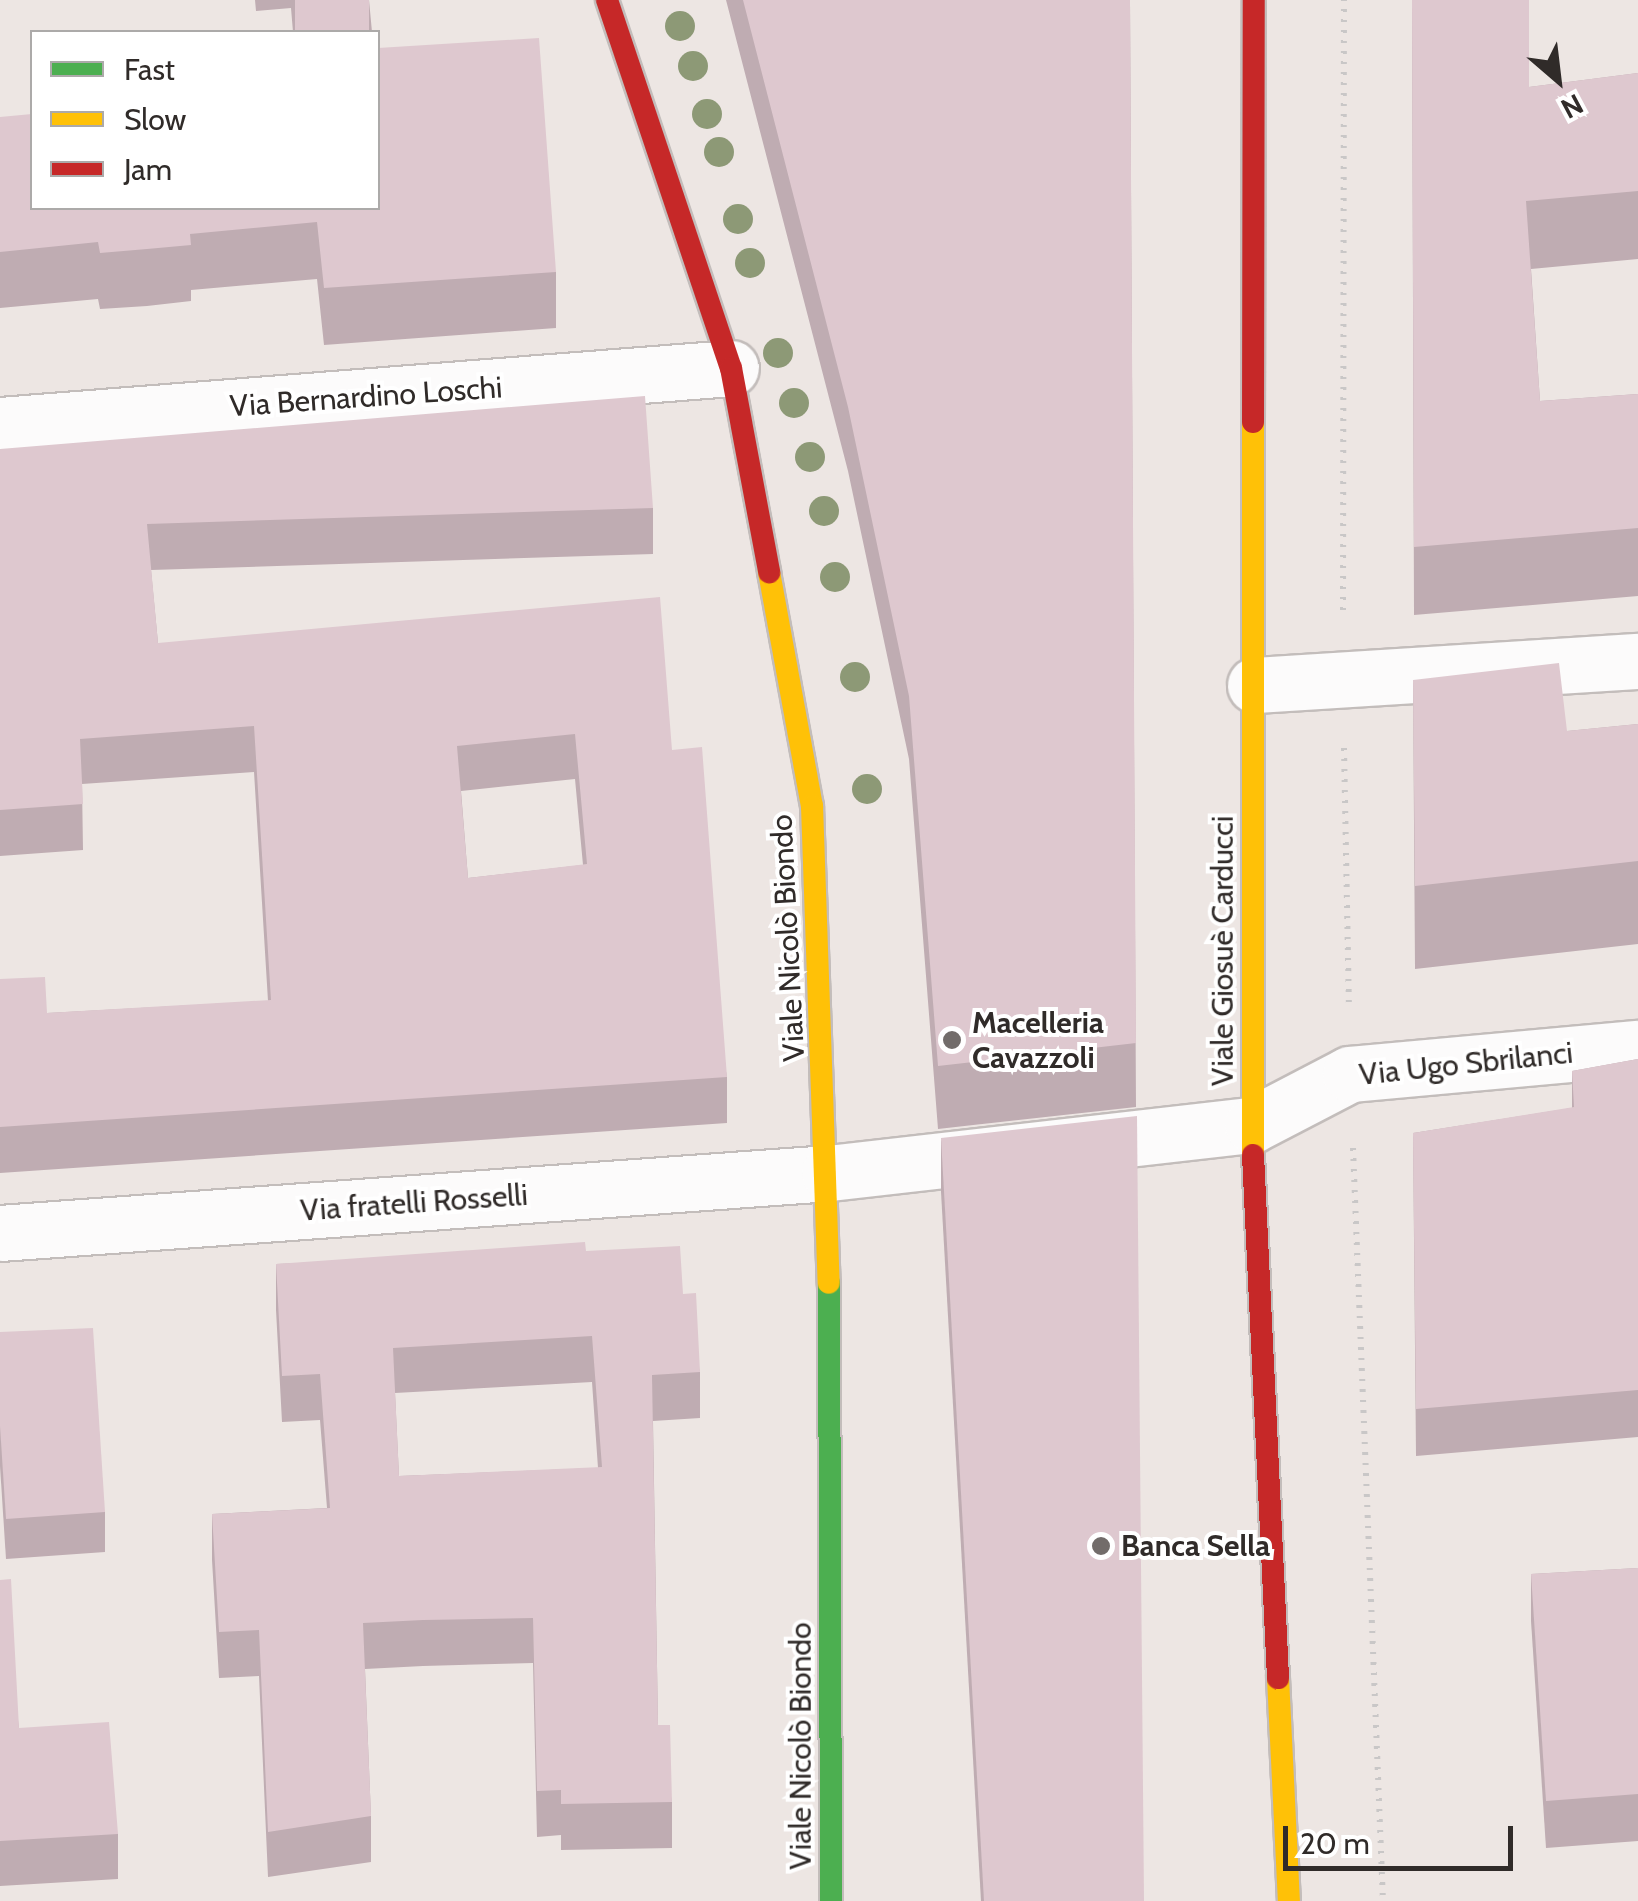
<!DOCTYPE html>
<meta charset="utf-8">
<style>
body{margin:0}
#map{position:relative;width:1638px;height:1901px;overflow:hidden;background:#ede6e3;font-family:Cabin,sans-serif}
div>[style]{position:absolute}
.path>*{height:6px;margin-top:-3px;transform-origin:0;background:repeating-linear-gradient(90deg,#c9c7c7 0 2.5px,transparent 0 10.5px)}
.roads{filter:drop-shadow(2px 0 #c3bdbb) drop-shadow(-2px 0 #c3bdbb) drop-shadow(0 2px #c3bdbb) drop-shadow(0 -2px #c3bdbb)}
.street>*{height:55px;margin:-27.5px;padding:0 27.5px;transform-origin:27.5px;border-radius:27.5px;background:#fcfbfb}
.fast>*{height:22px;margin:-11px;padding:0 11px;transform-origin:11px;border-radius:11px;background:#4caf50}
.slow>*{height:22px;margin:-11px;padding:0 11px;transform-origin:11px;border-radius:11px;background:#ffc107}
.jam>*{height:22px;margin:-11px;padding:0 11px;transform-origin:11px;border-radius:11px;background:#c62828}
.trees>*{width:30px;height:30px;margin:-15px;border-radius:50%;background:#8d9976}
.wall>*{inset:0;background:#bfacb2}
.building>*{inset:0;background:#dec8cf;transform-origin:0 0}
.dots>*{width:28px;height:28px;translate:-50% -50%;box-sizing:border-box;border:5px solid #fff;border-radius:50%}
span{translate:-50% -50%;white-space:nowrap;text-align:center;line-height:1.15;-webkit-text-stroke:8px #fff;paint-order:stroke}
.street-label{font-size:30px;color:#302b29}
.poi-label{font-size:30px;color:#302b29;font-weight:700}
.left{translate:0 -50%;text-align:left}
.legend{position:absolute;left:30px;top:30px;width:350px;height:180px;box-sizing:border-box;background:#fff;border:2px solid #acaaa9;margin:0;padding:12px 18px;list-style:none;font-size:30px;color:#302b29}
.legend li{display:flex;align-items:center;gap:20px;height:50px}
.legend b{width:50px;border:2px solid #acaaa9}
.north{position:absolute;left:1508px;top:30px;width:100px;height:100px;-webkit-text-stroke:8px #fff;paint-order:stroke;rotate:152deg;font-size:28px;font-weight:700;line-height:40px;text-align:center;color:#302b29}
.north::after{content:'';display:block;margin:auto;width:35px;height:45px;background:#302b29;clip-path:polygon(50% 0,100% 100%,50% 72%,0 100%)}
.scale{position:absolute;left:1283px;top:1826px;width:230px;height:45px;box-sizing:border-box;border:5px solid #302b29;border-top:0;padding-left:12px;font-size:30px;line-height:35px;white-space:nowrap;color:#302b29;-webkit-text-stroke:8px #fff;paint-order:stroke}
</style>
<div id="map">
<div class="path">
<div style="left:1343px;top:610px;width:610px;rotate:-89.91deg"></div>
<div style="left:1344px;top:748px;width:257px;rotate:88.9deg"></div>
<div style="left:1353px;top:1148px;width:754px;rotate:87.72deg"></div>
</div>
<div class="roads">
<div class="street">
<div style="left:0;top:425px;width:733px;rotate:-4.46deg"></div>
<div style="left:1255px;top:685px;width:384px;rotate:-3.6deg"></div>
<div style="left:0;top:1233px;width:831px;rotate:-4.14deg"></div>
<div style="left:829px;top:1173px;width:426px;rotate:-6.5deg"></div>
<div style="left:1252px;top:1125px;width:110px;rotate:-27.5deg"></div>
<div style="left:1350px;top:1074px;width:289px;rotate:-5.2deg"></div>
</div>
<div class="fast">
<div style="left:829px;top:1283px;width:618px;rotate:89.81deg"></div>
</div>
<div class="slow">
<div style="left:1253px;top:422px;width:733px;rotate:90deg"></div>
<div style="left:769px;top:572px;width:238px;rotate:79.6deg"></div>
<div style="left:812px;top:806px;width:477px;rotate:88deg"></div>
<div style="left:1278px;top:1678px;width:223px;rotate:87.2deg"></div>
</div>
<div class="jam">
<div style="left:607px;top:0;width:388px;rotate:71.4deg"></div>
<div style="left:731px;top:368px;width:208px;rotate:79.4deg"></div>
<div style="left:1253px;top:422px;width:422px;rotate:-89.9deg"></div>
<div style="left:1253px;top:1155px;width:524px;rotate:87.26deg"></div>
</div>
</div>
<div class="trees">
<div style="left:680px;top:26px"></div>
<div style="left:693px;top:66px"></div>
<div style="left:707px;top:114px"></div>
<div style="left:719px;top:152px"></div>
<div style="left:738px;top:219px"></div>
<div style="left:750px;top:263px"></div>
<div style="left:778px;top:353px"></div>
<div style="left:794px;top:403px"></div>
<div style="left:810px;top:457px"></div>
<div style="left:824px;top:511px"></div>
<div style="left:835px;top:577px"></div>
<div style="left:855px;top:677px"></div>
<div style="left:867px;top:789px"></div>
</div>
<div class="wall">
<div style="clip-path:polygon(255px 0,369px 0,372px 32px,293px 32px,291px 8px,256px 11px)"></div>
<div style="clip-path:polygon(726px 0,1130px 0,1136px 1107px,938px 1129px,909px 759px,848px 471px)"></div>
<div style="clip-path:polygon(1412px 0,1529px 87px,1638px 73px,1638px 259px,1531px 269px,1540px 401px,1638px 394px,1638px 596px,1414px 615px)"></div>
<div style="clip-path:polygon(0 117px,378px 208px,556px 272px,556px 328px,324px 345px,317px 279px,191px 290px,191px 301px,147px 306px,100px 309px,98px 299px,0 308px)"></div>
<div style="clip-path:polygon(evenodd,0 449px,653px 508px,653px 554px,151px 570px,158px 643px,672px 750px,727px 1077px,727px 1123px,0 1173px,0 979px,47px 1013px,268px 1001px,254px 772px,82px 784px,83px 850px,0 856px,0 449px,575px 779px,583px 865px,468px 878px,461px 791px,575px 779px)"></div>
<div style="clip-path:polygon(1413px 680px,1567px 731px,1638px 724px,1638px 944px,1415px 969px)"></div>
<div style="clip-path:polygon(1638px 1059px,1638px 1437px,1416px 1456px,1413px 1133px,1572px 1108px,1572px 1071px)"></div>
<div style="clip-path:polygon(941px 1138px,1144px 1901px,981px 1901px,941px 1192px)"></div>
<div style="clip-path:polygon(evenodd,586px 1251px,683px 1294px,700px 1372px,700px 1418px,653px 1421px,658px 1725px,672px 1802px,672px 1848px,561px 1850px,561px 1835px,537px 1837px,533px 1663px,423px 1666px,365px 1669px,371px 1816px,371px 1862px,268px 1877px,259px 1676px,219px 1678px,212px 1560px,212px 1514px,327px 1508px,320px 1420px,282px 1422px,276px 1310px,276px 1264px,586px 1251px,592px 1382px,598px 1468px,399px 1476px,395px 1393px,592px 1382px)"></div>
<div style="clip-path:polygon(0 1332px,105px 1512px,105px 1552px,6px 1559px,0 1466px)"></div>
<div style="clip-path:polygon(1638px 1568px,1638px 1841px,1546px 1848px,1531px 1621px,1531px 1574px)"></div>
<div style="clip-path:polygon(0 1580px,19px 1728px,118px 1834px,118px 1879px,0 1886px)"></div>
</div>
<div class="building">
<div style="left:295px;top:0;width:74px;height:32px"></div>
<div style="clip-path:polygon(743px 0,1130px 0,1136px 1043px,938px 1066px,909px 696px,848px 407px)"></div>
<div style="clip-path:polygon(1412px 0,1529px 0,1529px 87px,1638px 73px,1638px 191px,1526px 201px,1540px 401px,1638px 394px,1638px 528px,1414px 547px)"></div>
<div style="clip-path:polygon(539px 38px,556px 272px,324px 288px,317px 222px,190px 234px,191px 245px,147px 249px,100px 253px,98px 242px,0 252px,0 117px,32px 114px,32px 208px,378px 208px,378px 48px)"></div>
<div style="clip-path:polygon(evenodd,645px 396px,653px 508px,147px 524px,158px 643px,660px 597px,672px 750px,702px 747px,727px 1077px,0 1127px,0 979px,45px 977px,47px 1013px,271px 1000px,254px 726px,80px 739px,83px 804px,0 810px,0 449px,645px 396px,575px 734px,587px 864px,468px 878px,457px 746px,575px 734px)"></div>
<div style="clip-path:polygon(1559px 663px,1567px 731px,1638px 724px,1638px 861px,1415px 886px,1413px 680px)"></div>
<div style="clip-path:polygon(1638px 1059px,1638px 1390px,1416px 1409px,1413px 1133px,1574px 1107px,1572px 1071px)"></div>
<div style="clip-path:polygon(1137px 1116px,1144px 1901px,984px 1901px,941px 1138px)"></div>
<div style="clip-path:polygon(evenodd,585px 1242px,586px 1251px,680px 1246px,683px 1294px,696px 1293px,700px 1372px,652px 1375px,658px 1725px,670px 1725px,672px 1802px,561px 1804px,561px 1790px,537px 1791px,533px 1618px,423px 1620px,363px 1623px,371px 1816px,268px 1832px,259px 1630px,219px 1632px,212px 1514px,330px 1508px,320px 1374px,282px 1376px,276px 1264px,585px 1242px,592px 1336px,602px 1467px,399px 1476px,393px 1348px,592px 1336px)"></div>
<div style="clip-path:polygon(93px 1328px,105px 1512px,6px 1519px,0 1426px,0 1332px)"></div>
<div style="clip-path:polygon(1638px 1568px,1638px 1794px,1546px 1801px,1531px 1574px)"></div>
<div style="clip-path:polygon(11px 1579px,19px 1728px,109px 1722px,118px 1834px,0 1841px,0 1580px)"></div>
</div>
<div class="dots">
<div style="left:952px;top:1040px;background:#726c6a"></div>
<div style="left:1101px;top:1546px;background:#726c6a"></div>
</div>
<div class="street-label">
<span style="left:366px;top:397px;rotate:-4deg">Via Bernardino Loschi</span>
<span style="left:788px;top:938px;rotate:-93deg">Viale Nicolò Biondo</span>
<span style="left:1223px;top:951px;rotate:-90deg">Viale Giosuè Carducci</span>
<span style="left:1466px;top:1064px;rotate:-6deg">Via Ugo Sbrilanci</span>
<span style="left:414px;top:1203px;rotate:-4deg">Via fratelli Rosselli</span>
<span style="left:801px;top:1746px;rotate:-90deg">Viale Nicolò Biondo</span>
</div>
<div class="poi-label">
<span class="left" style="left:972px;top:1040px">Macelleria<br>Cavazzoli</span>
<span class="left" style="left:1121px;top:1546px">Banca Sella</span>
</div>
<ul class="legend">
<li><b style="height:12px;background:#4caf50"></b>Fast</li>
<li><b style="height:12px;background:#ffc107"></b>Slow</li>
<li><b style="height:12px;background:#c62828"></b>Jam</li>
</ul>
<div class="north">N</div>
<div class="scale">20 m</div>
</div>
